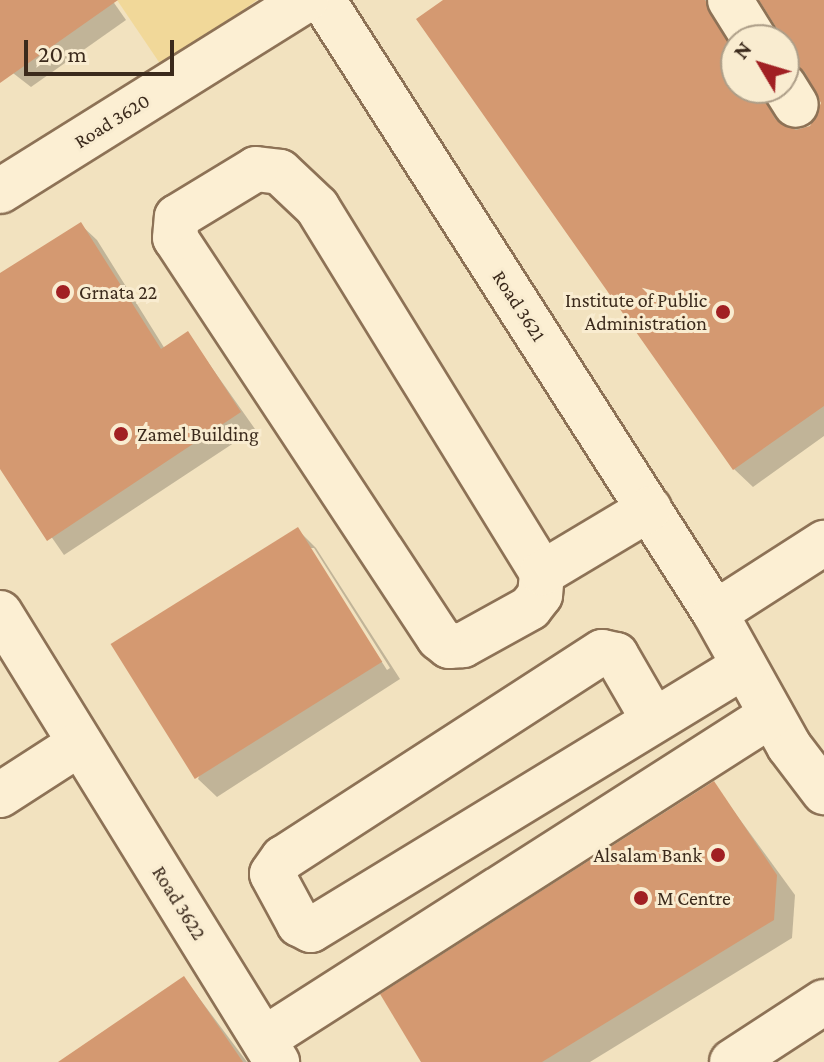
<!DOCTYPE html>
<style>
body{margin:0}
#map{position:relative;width:824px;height:1062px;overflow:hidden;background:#f2e2bf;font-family:"Crimson Pro",serif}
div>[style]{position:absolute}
.sand>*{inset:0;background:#f1d899}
.shadow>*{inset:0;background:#0003}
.building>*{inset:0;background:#d49971;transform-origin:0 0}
.roads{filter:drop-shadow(2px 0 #8d7256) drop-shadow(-2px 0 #8d7256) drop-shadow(0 2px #8d7256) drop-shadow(0 -2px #8d7256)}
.minor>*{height:44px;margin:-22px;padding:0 22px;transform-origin:22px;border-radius:22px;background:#fcefd3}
.dots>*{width:22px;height:22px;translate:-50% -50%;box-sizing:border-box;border:4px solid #f9ecd0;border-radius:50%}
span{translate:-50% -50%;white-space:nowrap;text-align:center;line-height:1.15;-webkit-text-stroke:6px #f9ecd0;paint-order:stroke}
.street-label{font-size:20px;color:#3b2a1c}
.poi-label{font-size:20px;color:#3b2a1c}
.left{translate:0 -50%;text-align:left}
.right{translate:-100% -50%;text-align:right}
.north{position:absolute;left:720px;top:24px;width:80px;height:80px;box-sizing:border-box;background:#f9ecd0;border:2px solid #ad9e88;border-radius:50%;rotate:308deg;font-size:22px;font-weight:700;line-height:32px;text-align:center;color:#3b2a1c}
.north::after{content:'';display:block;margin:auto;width:28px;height:36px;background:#a12023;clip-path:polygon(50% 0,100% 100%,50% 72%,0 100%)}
.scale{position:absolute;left:24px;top:40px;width:150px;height:36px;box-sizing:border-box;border:4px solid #3b2a1c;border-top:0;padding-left:10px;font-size:24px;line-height:28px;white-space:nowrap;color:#3b2a1c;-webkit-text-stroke:6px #f9ecd0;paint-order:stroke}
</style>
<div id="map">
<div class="sand">
<div style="clip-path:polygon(117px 0,257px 0,163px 68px)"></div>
</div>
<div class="shadow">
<div style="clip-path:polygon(0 0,112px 0,126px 20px,31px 87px,0 63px)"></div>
<div style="clip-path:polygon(evenodd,447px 0,733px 0,736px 88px,784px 88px,784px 40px,779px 40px,779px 27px,762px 0,824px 0,824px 436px,753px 487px,734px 469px,447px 0,808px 81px,823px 105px,811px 128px,788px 129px,780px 119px,790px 82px,808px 81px)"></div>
<div style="clip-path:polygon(81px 225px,97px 240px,165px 349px,188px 334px,255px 429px,64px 555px,0 463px,0 275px)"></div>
<div style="clip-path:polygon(evenodd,298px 530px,316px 548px,400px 679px,217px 797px,198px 779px,298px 530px,309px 548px,314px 548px,390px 668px,387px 670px,309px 548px)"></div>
<div style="clip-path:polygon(714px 784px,795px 895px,792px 938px,590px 1062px,423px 1062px)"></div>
<div style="clip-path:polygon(184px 978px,247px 1062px,62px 1062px)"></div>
</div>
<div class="building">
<div style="clip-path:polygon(0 0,118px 0,0 83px)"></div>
<div style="clip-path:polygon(443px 0,705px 0,736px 55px,736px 88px,759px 88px,775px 119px,796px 130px,810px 126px,821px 103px,805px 72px,784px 61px,784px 40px,759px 0,824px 0,824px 406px,733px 470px,416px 19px)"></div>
<div style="clip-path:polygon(81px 222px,161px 349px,188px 331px,241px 412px,47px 541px,0 469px,0 273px)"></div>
<div style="left:298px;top:527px;width:159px;height:221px;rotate:58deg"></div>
<div style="clip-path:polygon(714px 781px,777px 875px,774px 920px,542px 1062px,421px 1062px,380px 994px)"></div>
<div style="clip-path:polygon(184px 976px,243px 1062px,58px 1062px)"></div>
</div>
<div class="roads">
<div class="minor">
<div style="left:323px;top:0;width:728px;rotate:57.4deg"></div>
<div style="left:715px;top:613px;width:152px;rotate:60.9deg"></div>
<div style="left:789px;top:746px;width:58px;rotate:52.7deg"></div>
<div style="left:730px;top:0;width:47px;rotate:58deg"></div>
<div style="left:784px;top:86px;width:22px;rotate:58deg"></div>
<div style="left:256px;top:169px;width:24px;rotate:7deg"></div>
<div style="left:280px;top:172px;width:51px;rotate:43.4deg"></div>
<div style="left:317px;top:207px;width:430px;rotate:58.4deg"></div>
<div style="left:542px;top:573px;width:22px;rotate:95deg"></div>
<div style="left:540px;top:595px;width:16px;rotate:128deg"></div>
<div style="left:530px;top:608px;width:77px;rotate:151.1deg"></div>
<div style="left:463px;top:645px;width:14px;rotate:176deg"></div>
<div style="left:449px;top:646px;width:13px;rotate:-141deg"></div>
<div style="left:439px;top:638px;width:479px;rotate:-123.4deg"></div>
<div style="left:175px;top:238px;width:21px;rotate:-85deg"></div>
<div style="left:177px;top:217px;width:92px;rotate:-31.3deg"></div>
<div style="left:0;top:191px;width:361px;rotate:-32deg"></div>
<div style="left:542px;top:573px;width:125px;rotate:-30.9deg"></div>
<div style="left:0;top:613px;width:528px;rotate:58.33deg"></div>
<div style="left:715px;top:613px;width:130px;rotate:-32.7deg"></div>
<div style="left:653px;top:719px;width:74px;rotate:-120deg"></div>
<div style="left:616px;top:655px;width:14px;rotate:-168deg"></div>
<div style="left:602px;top:652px;width:380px;rotate:147.1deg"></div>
<div style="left:283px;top:858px;width:19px;rotate:125deg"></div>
<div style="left:272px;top:874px;width:57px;rotate:61.6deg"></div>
<div style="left:299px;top:924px;width:13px;rotate:27deg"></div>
<div style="left:311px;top:930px;width:507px;rotate:-31.37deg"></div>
<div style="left:0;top:795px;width:94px;rotate:-32.8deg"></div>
<div style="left:264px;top:1039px;width:602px;rotate:-32.58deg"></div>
<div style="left:732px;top:1062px;width:110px;rotate:-33.1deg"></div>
</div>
</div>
<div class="dots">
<div style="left:63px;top:292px;background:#a12023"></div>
<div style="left:723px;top:312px;background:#a12023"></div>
<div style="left:121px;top:434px;background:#a12023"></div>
<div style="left:718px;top:855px;background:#a12023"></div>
<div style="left:641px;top:898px;background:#a12023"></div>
</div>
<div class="street-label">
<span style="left:112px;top:121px;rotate:-32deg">Road 3620</span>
<span style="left:519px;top:306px;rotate:57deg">Road 3621</span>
<span style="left:179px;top:903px;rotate:58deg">Road 3622</span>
</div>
<div class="poi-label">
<span class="left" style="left:79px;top:292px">Grnata 22</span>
<span class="right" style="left:707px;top:312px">Institute of Public<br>Administration</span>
<span class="left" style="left:137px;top:434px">Zamel Building</span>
<span class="right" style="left:702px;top:855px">Alsalam Bank</span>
<span class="left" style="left:657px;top:898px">M Centre</span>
</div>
<div class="north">N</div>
<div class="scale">20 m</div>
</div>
